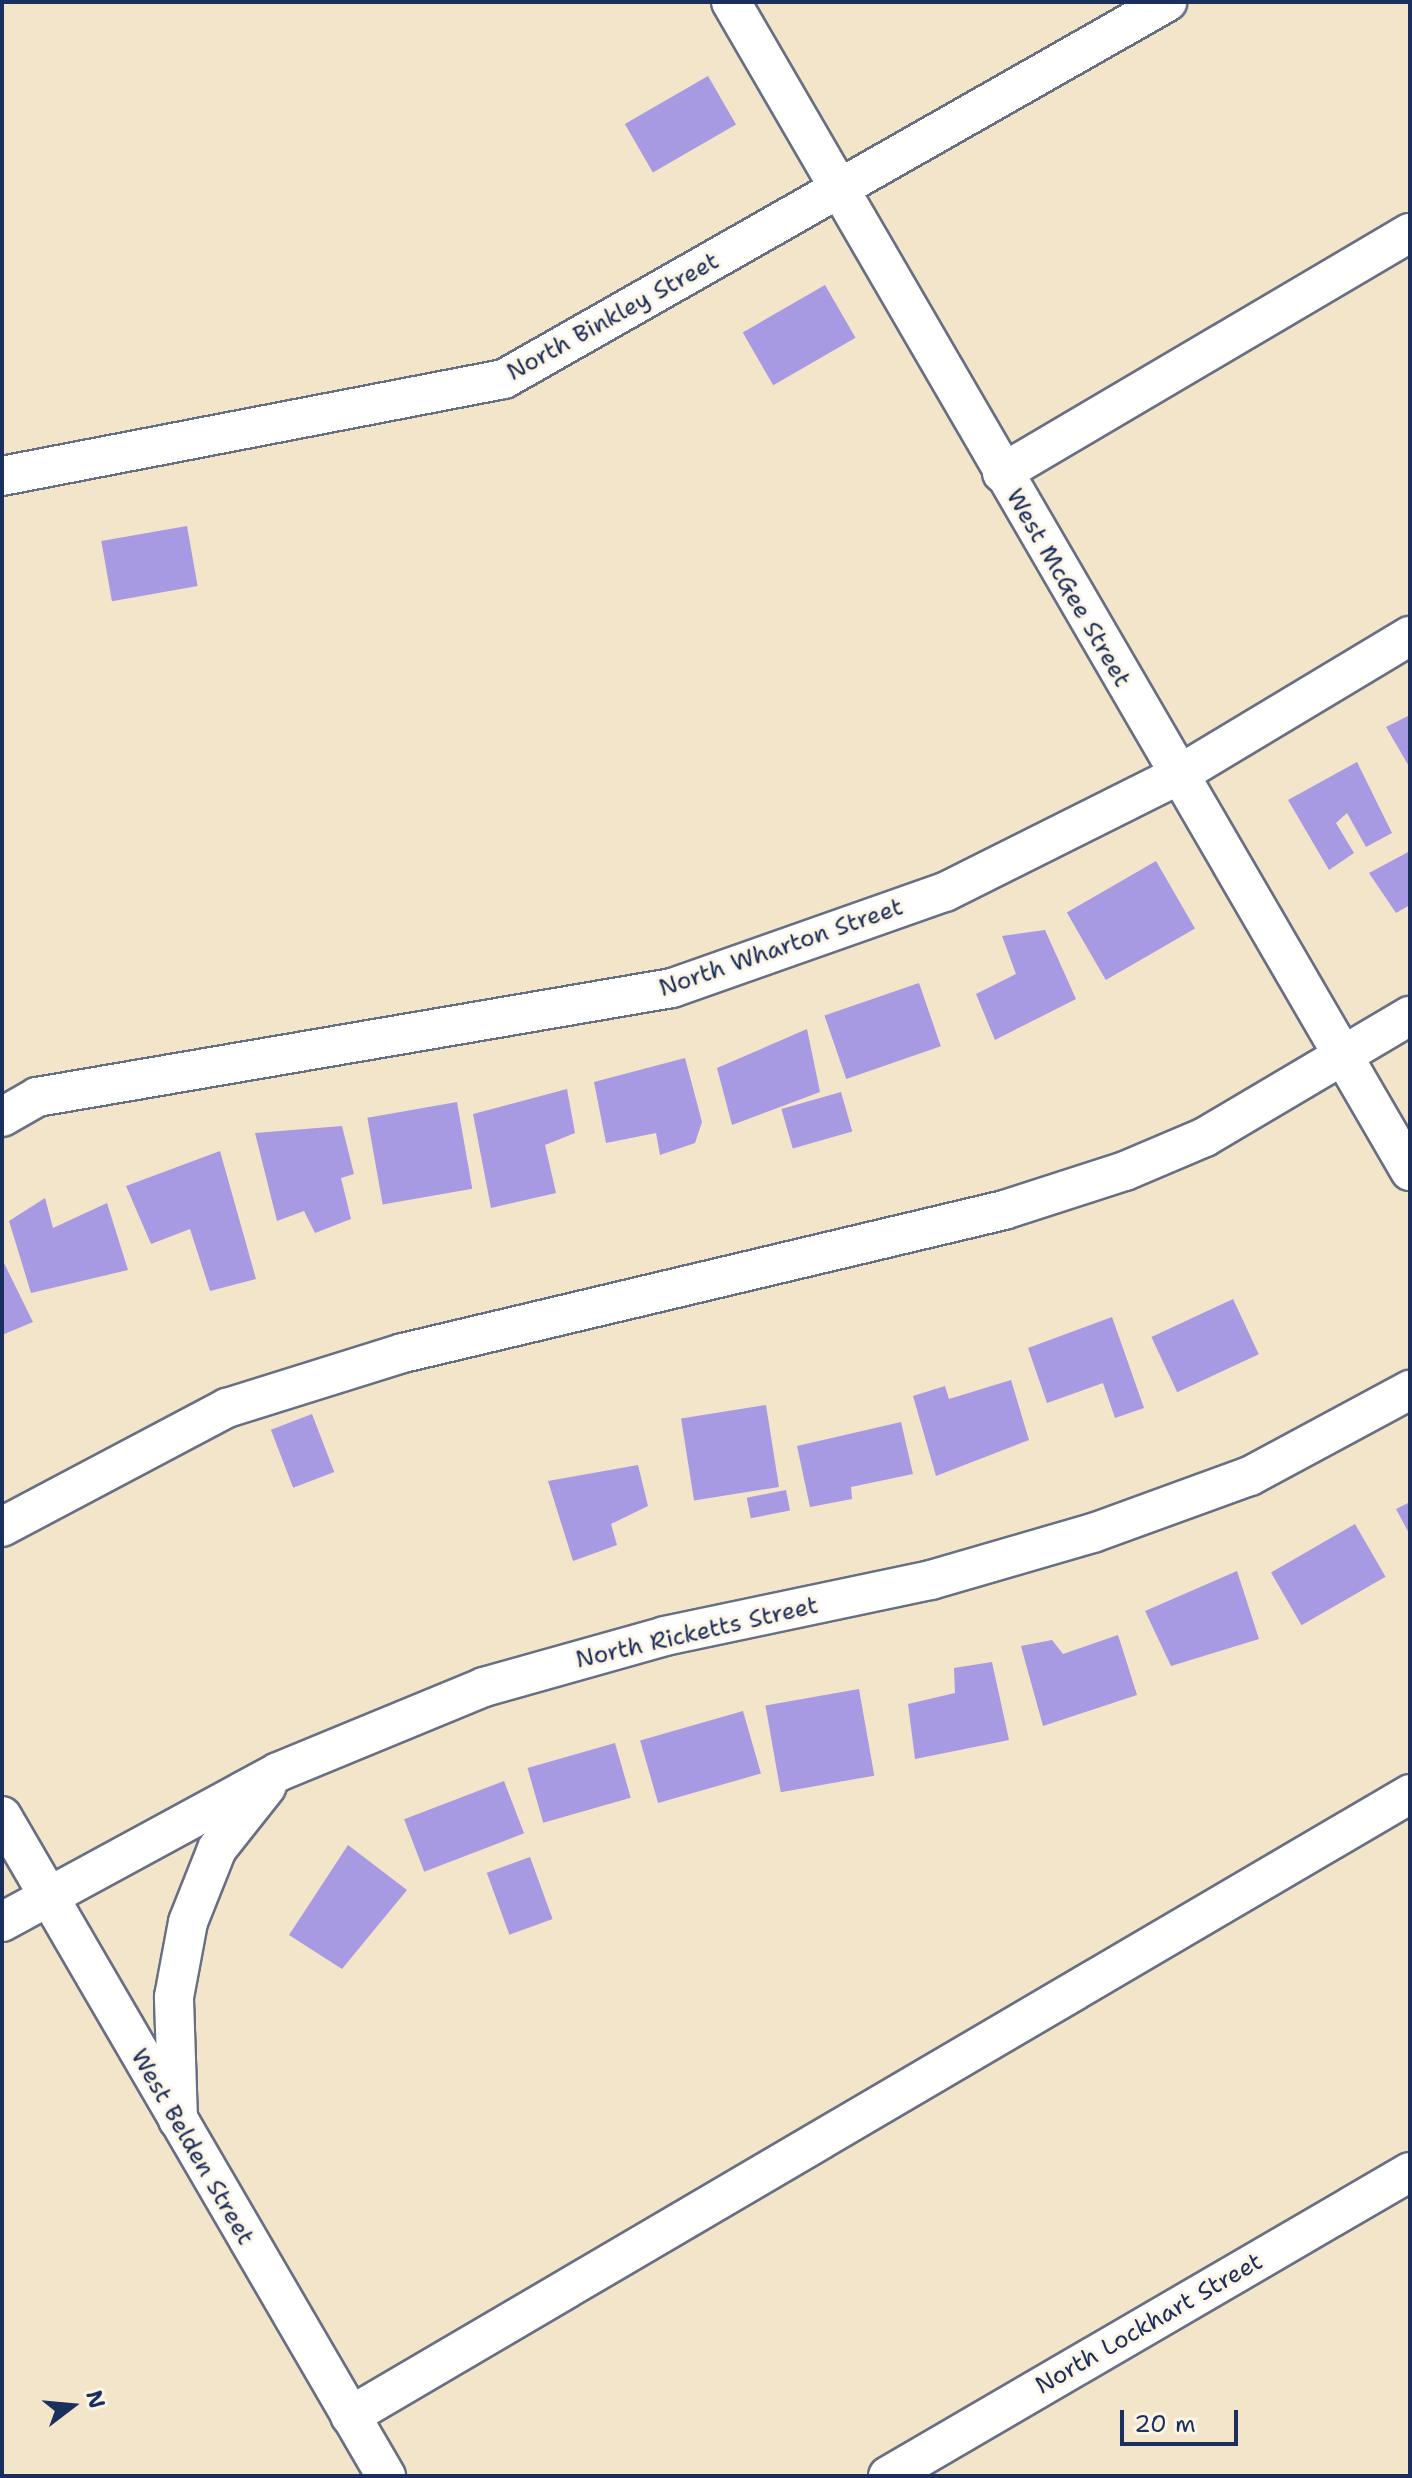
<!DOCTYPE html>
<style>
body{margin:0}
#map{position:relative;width:1412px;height:2478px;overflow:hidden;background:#f3e5ca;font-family:"Shantell Sans",sans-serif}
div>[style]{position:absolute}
.building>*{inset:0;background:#a899e3;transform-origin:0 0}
.roads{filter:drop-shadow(2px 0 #676f84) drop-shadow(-2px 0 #676f84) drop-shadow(0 2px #676f84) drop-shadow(0 -2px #676f84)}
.minor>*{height:38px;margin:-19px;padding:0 19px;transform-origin:19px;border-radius:19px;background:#fff}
span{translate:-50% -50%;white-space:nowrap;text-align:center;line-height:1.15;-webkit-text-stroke:6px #fcf5e5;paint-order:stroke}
.street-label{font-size:24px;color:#1b2f5e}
.frame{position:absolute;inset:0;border:4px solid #1b2f5e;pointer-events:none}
.north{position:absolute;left:32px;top:2366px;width:80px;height:80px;-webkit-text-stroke:6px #fcf5e5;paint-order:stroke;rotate:74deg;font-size:22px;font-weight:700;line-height:32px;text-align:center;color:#1b2f5e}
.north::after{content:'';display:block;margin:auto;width:28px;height:36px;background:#1b2f5e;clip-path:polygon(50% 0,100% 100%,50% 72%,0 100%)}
.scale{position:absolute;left:1120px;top:2410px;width:118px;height:36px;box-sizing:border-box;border:4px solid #1b2f5e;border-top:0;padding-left:10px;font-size:24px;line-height:28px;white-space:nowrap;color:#1b2f5e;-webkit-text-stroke:6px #fcf5e5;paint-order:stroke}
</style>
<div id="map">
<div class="building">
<div style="left:708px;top:76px;width:56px;height:96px;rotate:60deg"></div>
<div style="left:825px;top:285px;width:61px;height:95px;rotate:60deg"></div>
<div style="left:187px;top:526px;width:61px;height:87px;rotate:80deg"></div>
<div style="clip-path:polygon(1410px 715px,1410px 768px,1386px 727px)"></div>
<div style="clip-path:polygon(1357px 762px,1392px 833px,1366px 847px,1347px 813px,1336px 823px,1354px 853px,1329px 870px,1288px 800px)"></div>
<div style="clip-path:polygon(1410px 851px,1410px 905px,1396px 913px,1369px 873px)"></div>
<div style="left:1156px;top:861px;width:78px;height:103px;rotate:60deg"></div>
<div style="clip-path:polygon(1045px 930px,1076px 999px,995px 1040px,976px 994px,1016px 974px,1002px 936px)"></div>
<div style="left:919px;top:983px;width:67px;height:100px;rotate:71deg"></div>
<div style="clip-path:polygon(807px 1029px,820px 1092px,732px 1125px,717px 1068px)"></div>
<div style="clip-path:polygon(685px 1058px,702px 1122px,695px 1143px,660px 1155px,656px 1133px,606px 1143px,594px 1082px)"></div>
<div style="clip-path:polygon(567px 1089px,575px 1133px,545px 1145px,556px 1193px,491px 1208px,473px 1114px)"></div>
<div style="left:841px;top:1092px;width:41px;height:62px;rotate:74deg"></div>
<div style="left:457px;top:1102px;width:88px;height:91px;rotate:80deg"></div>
<div style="clip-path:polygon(342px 1126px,354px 1174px,341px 1178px,351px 1219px,315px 1233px,304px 1211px,277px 1221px,255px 1133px)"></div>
<div style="clip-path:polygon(220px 1151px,256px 1279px,210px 1291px,190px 1229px,151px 1244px,126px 1186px)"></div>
<div style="clip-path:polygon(45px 1198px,53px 1228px,107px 1203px,128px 1270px,31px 1293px,9px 1221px)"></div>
<div style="clip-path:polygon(2px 1259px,33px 1322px,2px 1335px)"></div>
<div style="left:1233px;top:1299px;width:61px;height:90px;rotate:65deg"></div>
<div style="clip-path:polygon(1112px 1317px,1144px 1408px,1115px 1418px,1103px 1383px,1047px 1403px,1028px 1348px)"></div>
<div style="clip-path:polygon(1011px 1380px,1029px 1440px,936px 1476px,913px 1396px,945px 1386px,949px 1399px)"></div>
<div style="left:766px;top:1405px;width:83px;height:86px;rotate:81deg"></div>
<div style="left:312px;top:1414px;width:62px;height:44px;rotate:69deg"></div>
<div style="clip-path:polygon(901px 1422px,913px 1474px,851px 1487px,852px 1499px,810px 1507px,797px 1446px)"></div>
<div style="clip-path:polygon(638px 1465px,648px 1506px,611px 1524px,617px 1545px,573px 1561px,548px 1481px)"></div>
<div style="left:786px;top:1490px;width:21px;height:40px;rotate:79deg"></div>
<div style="clip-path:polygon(1410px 1502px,1410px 1535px,1396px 1509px)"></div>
<div style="left:1355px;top:1524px;width:61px;height:97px;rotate:60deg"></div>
<div style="clip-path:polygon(1237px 1571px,1259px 1639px,1171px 1666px,1145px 1611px)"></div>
<div style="clip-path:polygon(1118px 1635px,1137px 1695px,1043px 1726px,1021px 1646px,1052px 1640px,1063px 1654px)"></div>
<div style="clip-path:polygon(992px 1662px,1009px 1740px,915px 1759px,908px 1704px,955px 1693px,954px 1668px)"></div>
<div style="left:859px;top:1689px;width:88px;height:95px;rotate:80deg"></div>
<div style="left:743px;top:1711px;width:65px;height:107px;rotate:74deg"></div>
<div style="left:615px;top:1743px;width:57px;height:91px;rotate:74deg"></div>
<div style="left:504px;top:1781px;width:56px;height:107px;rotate:69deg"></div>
<div style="clip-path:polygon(348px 1845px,407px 1890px,342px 1969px,289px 1935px)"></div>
<div style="left:530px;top:1857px;width:66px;height:46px;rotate:70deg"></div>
</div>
<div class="roads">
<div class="minor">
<div style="left:731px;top:2px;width:1352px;rotate:59.85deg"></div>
<div style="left:1002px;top:473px;width:473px;rotate:-30.5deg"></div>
<div style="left:2px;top:476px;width:511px;rotate:-10.94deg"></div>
<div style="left:504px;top:379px;width:763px;rotate:-29.62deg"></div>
<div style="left:2px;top:1117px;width:40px;rotate:-29.7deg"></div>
<div style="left:37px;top:1097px;width:644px;rotate:-9.74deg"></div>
<div style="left:672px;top:988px;width:289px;rotate:-19.4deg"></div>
<div style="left:945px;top:892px;width:257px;rotate:-26.6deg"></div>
<div style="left:1175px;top:777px;width:274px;rotate:-31deg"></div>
<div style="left:2px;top:1527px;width:255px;rotate:-27.9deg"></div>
<div style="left:227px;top:1408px;width:184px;rotate:-17.4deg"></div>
<div style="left:403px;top:1353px;width:618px;rotate:-13.38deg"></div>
<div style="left:1004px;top:1210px;width:127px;rotate:-17.9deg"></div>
<div style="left:1125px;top:1171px;width:87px;rotate:-23deg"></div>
<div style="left:1205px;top:1137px;width:238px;rotate:-30.6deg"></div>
<div style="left:2px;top:1816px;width:764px;rotate:59.81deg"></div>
<div style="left:2px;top:1922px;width:314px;rotate:-28.5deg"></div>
<div style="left:278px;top:1772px;width:223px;rotate:-22.4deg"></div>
<div style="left:484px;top:1687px;width:188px;rotate:-15.7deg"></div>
<div style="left:665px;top:1636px;width:272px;rotate:-11.9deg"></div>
<div style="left:931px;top:1580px;width:169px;rotate:-16.2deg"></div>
<div style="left:1093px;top:1533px;width:167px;rotate:-20deg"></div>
<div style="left:1250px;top:1476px;width:182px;rotate:-28.3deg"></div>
<div style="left:178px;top:2120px;width:123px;rotate:-91.9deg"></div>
<div style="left:174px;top:1997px;width:76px;rotate:-79.4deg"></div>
<div style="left:188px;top:1922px;width:79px;rotate:-68.3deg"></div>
<div style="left:217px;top:1849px;width:80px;rotate:-51.6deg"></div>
<div style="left:350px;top:2416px;width:1229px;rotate:-30.4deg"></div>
<div style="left:888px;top:2476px;width:604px;rotate:-30.22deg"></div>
</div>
</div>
<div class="street-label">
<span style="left:613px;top:317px;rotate:-29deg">North Binkley Street</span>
<span style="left:1068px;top:588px;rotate:60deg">West McGee Street</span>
<span style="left:781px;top:948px;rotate:-19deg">North Wharton Street</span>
<span style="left:697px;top:1633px;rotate:-13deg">North Ricketts Street</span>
<span style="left:192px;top:2147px;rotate:60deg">West Belden Street</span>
<span style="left:1149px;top:2324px;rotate:-30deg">North Lockhart Street</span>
</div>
<div class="frame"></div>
<div class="north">N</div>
<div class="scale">20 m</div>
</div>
